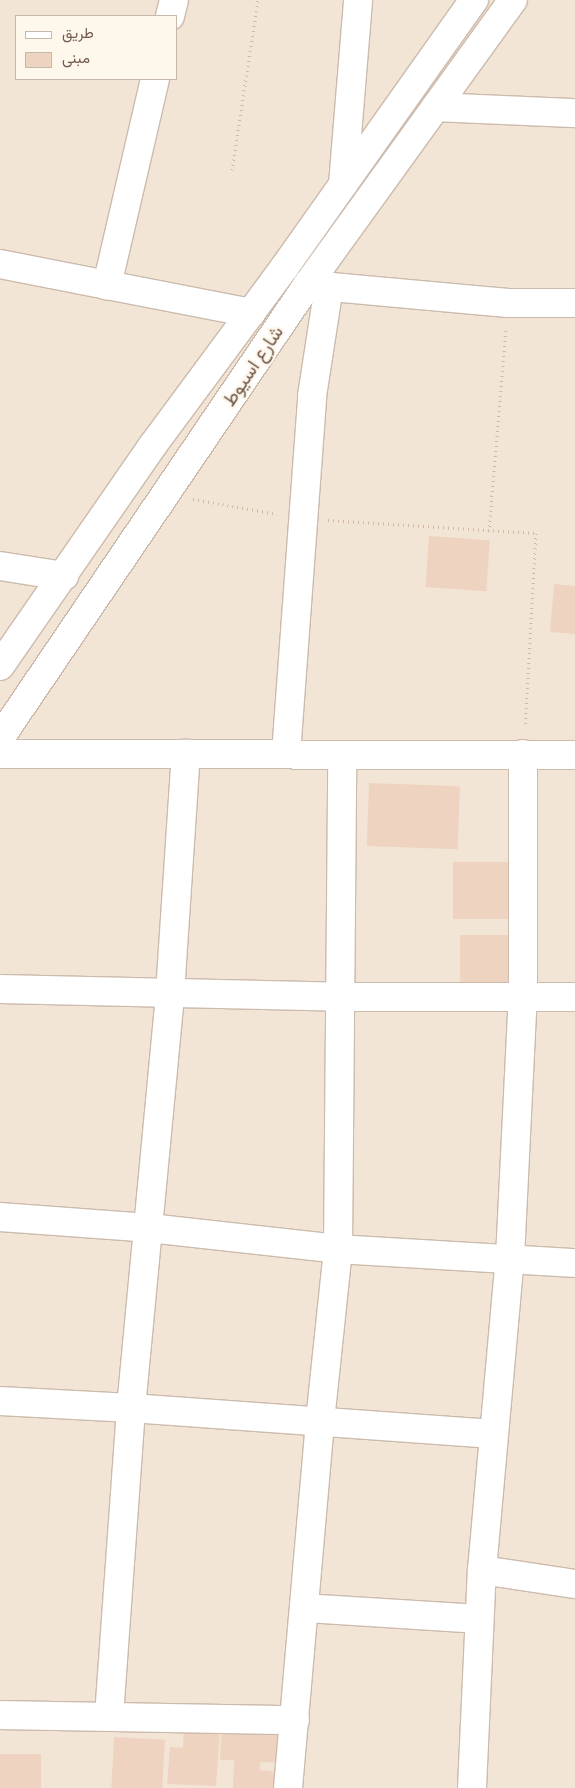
<!DOCTYPE html>
<meta charset="utf-8">
<style>
body{margin:0}
#map{position:relative;width:575px;height:1788px;overflow:hidden;background:#fbf3e6;font-family:Cabin,Vazirmatn,sans-serif}
div>[style]{position:absolute}
.residential>*{inset:0;background:#f2e5d5}
.building>*{inset:0;background:#eed3c0;transform-origin:0 0}
.path>*{height:3px;margin-top:-1.5px;transform-origin:0;background:repeating-linear-gradient(90deg,#d3b6a3 0 1px,transparent 0 5px)}
.roads{filter:drop-shadow(1px 0 #ccbbad) drop-shadow(-1px 0 #ccbbad) drop-shadow(0 1px #ccbbad) drop-shadow(0 -1px #ccbbad)}
.minor>*{height:28px;margin:-14px;padding:0 14px;transform-origin:14px;border-radius:14px;background:#fff}
.tertiary>*{height:28px;margin:-14px;padding:0 14px;transform-origin:14px;border-radius:14px;background:#fff}
span{translate:-50% -50%;white-space:nowrap;text-align:center;line-height:1.15;-webkit-text-stroke:4.5px #fef7ec;paint-order:stroke}
.street-label{font-size:19px;color:#725b4d}
.legend{position:absolute;left:15px;top:15px;width:162px;height:65px;box-sizing:border-box;background:#fef7ec;border:1px solid #c6b9ac;margin:0;padding:6px 9px;list-style:none;font-size:15px;color:#725b4d}
.legend li{display:flex;align-items:center;gap:10px;height:25px}
.legend b{width:25px;border:1px solid #c6b9ac}
</style>
<div id="map">
<div class="residential">
<div style="clip-path:polygon(evenodd,0 0,575px 0,575px 1788px,0 1788px,0 0,16px 16px,176px 16px,176px 79px,16px 79px,16px 16px)"></div>
</div>
<div class="building">
<div style="left:429px;top:536px;width:61px;height:51px;rotate:4deg"></div>
<div style="clip-path:polygon(554px 584px,575px 586px,575px 634px,550px 632px)"></div>
<div style="left:369px;top:783px;width:91px;height:63px;rotate:2deg"></div>
<div style="left:453px;top:862px;width:62px;height:57px"></div>
<div style="left:460px;top:935px;width:54px;height:48px"></div>
<div style="clip-path:polygon(222px 1723px,291px 1724px,287px 1763px,260px 1762px,260px 1770px,278px 1772px,274px 1788px,233px 1788px,234px 1760px,220px 1760px)"></div>
<div style="clip-path:polygon(184px 1729px,220px 1731px,216px 1786px,167px 1784px,170px 1747px,183px 1748px)"></div>
<div style="left:114px;top:1737px;width:51px;height:51px;rotate:3deg"></div>
<div style="left:0;top:1754px;width:41px;height:34px"></div>
</div>
<div class="path">
<div style="left:232px;top:170px;width:172px;rotate:-81.3deg"></div>
<div style="left:193px;top:499px;width:85px;rotate:10.1deg"></div>
<div style="left:328px;top:520px;width:208px;rotate:3.6deg"></div>
<div style="left:536px;top:533px;width:195px;rotate:93.2deg"></div>
<div style="left:489px;top:531px;width:202px;rotate:-85.2deg"></div>
</div>
<div class="roads">
<div class="minor">
<div style="left:170px;top:16px;width:16px;rotate:-76deg"></div>
<div style="left:155px;top:79px;width:212px;rotate:103.1deg"></div>
<div style="left:107px;top:285px;width:147px;rotate:11deg"></div>
<div style="left:436px;top:107px;width:139px;rotate:2.5deg"></div>
<div style="left:343px;top:184px;width:185px;rotate:-85.3deg"></div>
<div style="left:0;top:264px;width:109px;rotate:11.1deg"></div>
<div style="left:310px;top:285px;width:199px;rotate:5.2deg"></div>
<div style="left:508px;top:303px;width:67px"></div>
<div style="left:0;top:566px;width:65px;rotate:8.9deg"></div>
<div style="left:0;top:754px;width:575px;rotate:0.1deg"></div>
<div style="left:286px;top:754px;width:359px;rotate:-85.8deg"></div>
<div style="left:312px;top:396px;width:111px;rotate:-81.2deg"></div>
<div style="left:0;top:989px;width:341px;rotate:1.3deg"></div>
<div style="left:341px;top:997px;width:234px"></div>
<div style="left:0;top:1217px;width:149px;rotate:4.2deg"></div>
<div style="left:149px;top:1228px;width:190px;rotate:6.3deg"></div>
<div style="left:338px;top:1249px;width:237px;rotate:3.4deg"></div>
<div style="left:0;top:1401px;width:131px;rotate:3.1deg"></div>
<div style="left:131px;top:1408px;width:363px;rotate:4.1deg"></div>
<div style="left:482px;top:1570px;width:94px;rotate:8.6deg"></div>
<div style="left:305px;top:1608px;width:173px;rotate:3.6deg"></div>
<div style="left:0;top:1715px;width:295px;rotate:1deg"></div>
<div style="left:109px;top:1716px;width:309px;rotate:-85.9deg"></div>
<div style="left:131px;top:1408px;width:417px;rotate:-84.6deg"></div>
<div style="left:170px;top:993px;width:240px;rotate:-86.2deg"></div>
<div style="left:288px;top:1788px;width:368px;rotate:-85deg"></div>
<div style="left:320px;top:1421px;width:173px;rotate:-84deg"></div>
<div style="left:338px;top:1249px;width:493px;rotate:-89.5deg"></div>
<div style="left:472px;top:1788px;width:218px;rotate:-87.4deg"></div>
<div style="left:482px;top:1570px;width:313px;rotate:-84.9deg"></div>
<div style="left:510px;top:1258px;width:262px;rotate:-87.2deg"></div>
<div style="left:523px;top:996px;width:242px;rotate:-90deg"></div>
</div>
<div class="tertiary">
<div style="left:0;top:666px;width:269px;rotate:-55.3deg"></div>
<div style="left:153px;top:445px;width:220px;rotate:-53.5deg"></div>
<div style="left:284px;top:268px;width:329px;rotate:-54.7deg"></div>
<div style="left:0;top:738px;width:549px;rotate:-55.85deg"></div>
<div style="left:308px;top:284px;width:350px;rotate:-54.2deg"></div>
</div>
</div>
<div class="street-label">
<span style="left:253px;top:366px;rotate:-56deg">شارع اسيوط</span>
</div>
<ul class="legend">
<li><b style="height:6px;background:#fff"></b>طريق</li>
<li><b style="height:14px;background:#eed3c0"></b>مبنى</li>
</ul>
</div>
